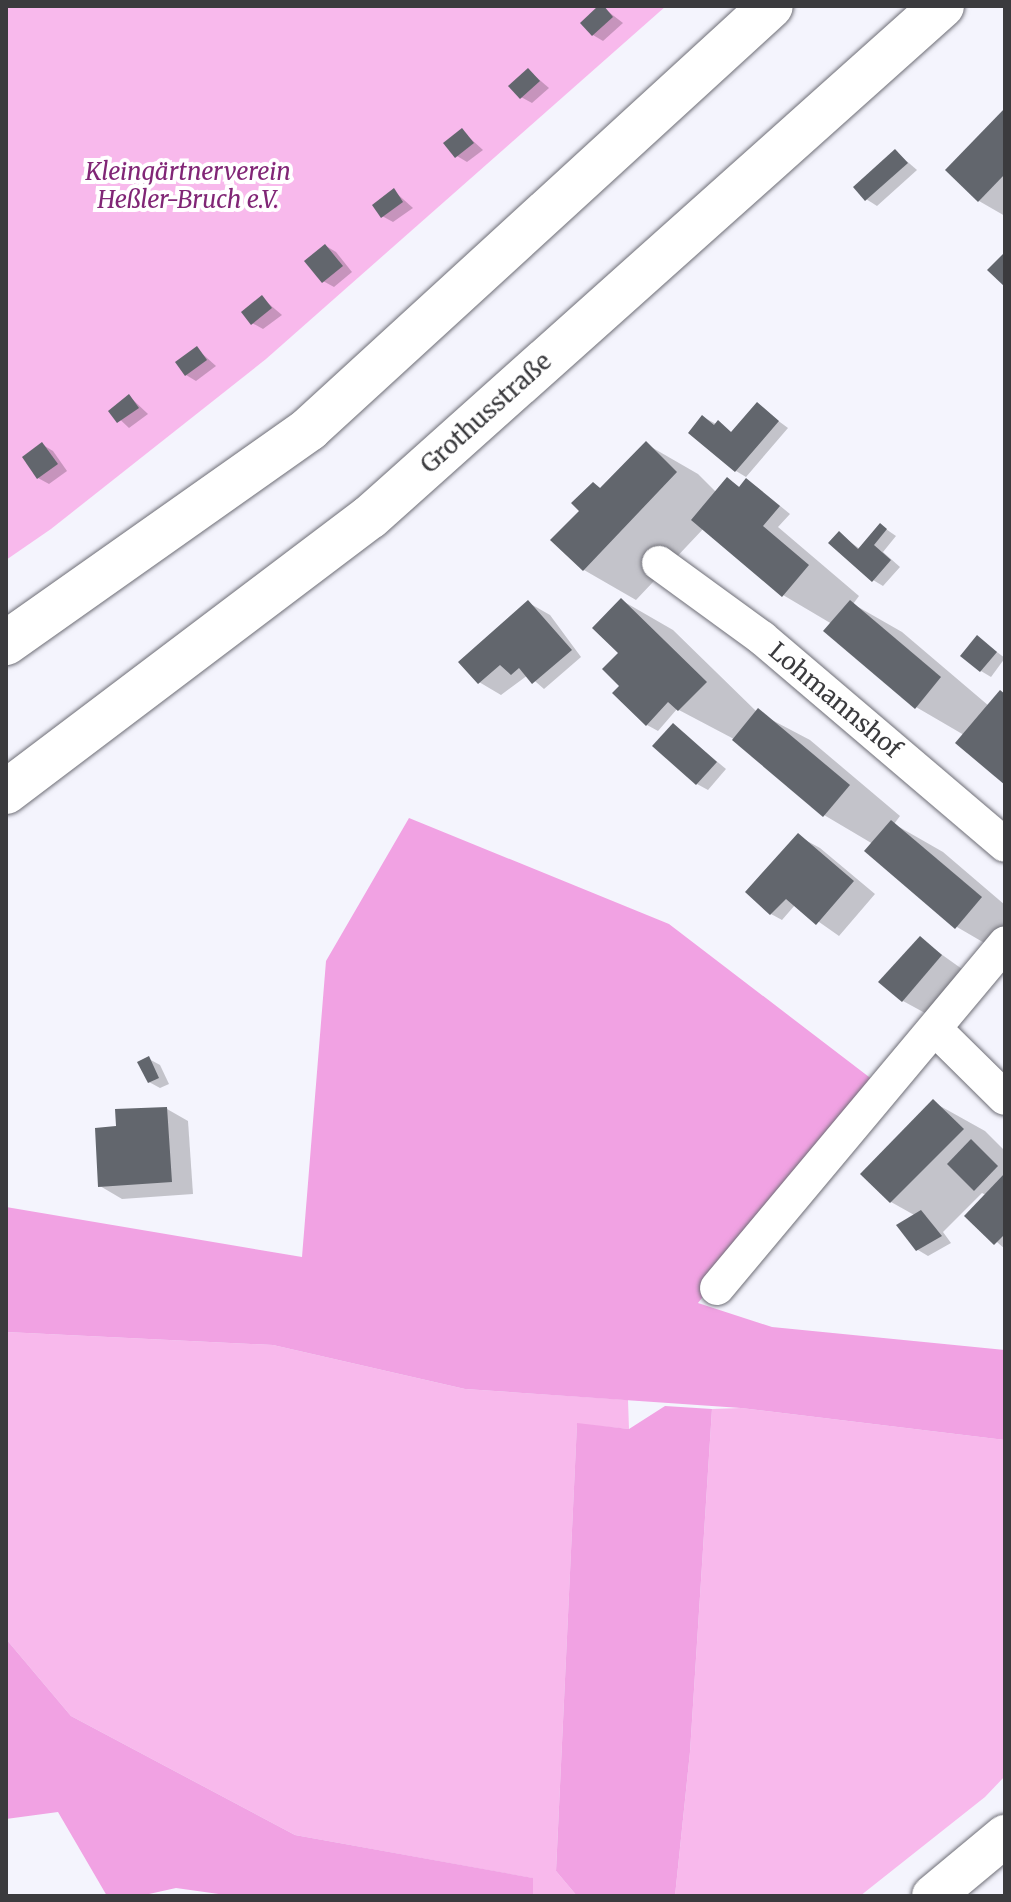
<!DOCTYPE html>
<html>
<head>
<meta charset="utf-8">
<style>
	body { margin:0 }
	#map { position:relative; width:1011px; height:1902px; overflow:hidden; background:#f4f4fd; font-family:Merriweather,serif }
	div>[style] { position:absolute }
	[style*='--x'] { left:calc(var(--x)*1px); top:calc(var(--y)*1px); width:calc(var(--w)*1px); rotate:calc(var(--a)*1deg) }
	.green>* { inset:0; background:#f8b9ec }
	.forest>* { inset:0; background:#f1a2e3 }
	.shadow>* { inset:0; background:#0003 }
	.building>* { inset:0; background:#62666d }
	.roads { filter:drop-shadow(0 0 2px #6e6e76) drop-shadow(0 0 2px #6e6e76) }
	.minor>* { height:34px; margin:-17px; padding:0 17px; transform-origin:17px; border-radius:17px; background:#fff }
	.tertiary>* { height:42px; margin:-21px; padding:0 21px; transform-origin:21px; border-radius:21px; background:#fff }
	.secondary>* { height:44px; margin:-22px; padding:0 22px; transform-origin:22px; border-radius:22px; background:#fff }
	span { translate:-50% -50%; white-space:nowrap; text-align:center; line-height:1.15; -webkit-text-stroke:8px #fff; paint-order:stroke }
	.park-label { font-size:24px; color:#812676; font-style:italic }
	.street-label { font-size:24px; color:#3b3b3e }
	.frame { position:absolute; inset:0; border:8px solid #3b3b3e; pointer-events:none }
</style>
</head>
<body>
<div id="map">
	<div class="green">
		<div style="clip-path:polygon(6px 6px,666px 6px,266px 359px,51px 529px,6px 560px)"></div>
		<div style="clip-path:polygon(6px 1332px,273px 1345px,465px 1389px,628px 1400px,629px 1429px,577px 1424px,556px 1871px,577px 1896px,533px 1896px,532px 1878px,295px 1835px,71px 1716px,6px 1639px)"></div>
		<div style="clip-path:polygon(741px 1408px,1005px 1440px,1005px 1776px,985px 1797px,860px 1896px,675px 1896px,690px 1752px,712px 1409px)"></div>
	</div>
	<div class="forest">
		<div style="clip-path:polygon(409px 818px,669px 924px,873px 1080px,698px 1303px,772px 1327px,1005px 1350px,1005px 1440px,741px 1408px,465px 1389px,273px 1345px,6px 1332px,6px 1207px,302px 1257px,326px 961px)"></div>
		<div style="clip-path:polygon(665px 1406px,712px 1409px,690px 1752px,675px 1896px,577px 1896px,556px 1871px,577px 1423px,629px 1429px)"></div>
		<div style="clip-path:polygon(6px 1639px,71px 1716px,295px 1835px,533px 1878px,533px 1896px,233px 1896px,176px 1888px,140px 1896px,107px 1896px,58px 1812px,6px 1819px)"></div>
	</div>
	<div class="shadow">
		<div style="clip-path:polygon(601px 6px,623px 23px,603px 41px,593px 35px)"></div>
		<div style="clip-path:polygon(528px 70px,549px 88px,532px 103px,521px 97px)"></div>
		<div style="clip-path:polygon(1005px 111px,1005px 216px,979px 201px)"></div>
		<div style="clip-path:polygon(462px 131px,483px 150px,467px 162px,457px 156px)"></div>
		<div style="clip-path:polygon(895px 151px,917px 170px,877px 206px,866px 199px)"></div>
		<div style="clip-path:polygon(394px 191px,413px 208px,393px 222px,382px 216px)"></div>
		<div style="clip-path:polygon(326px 246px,336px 252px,352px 272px,334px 287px,323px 281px)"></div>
		<div style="clip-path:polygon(262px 298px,282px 315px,263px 329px,252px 323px)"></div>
		<div style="clip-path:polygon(197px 349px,216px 366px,196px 381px,186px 375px)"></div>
		<div style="clip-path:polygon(130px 397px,148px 414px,129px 428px,111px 411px)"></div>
		<div style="clip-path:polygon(757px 405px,788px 428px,746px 477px,736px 471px,703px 417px,733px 433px)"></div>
		<div style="clip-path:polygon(646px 444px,698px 474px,716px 492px,727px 479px,741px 488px,747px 481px,757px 487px,790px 514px,778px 527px,859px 596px,853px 604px,902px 632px,989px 706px,1005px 695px,1005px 782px,964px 735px,916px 707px,832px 624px,783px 595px,704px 528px,636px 600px,584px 570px,581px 511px,593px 484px,602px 489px)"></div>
		<div style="clip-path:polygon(43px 445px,53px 451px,67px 471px,49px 484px,38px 478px)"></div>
		<div style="clip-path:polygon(880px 525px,896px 536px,883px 552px,900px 567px,883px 586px,873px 580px,839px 534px,860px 549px)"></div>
		<div style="clip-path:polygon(621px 600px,673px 630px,757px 712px,810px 740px,900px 816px,894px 824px,943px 852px,1005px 905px,1005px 955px,957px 927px,873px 844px,824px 815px,732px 738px,677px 709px,658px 731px,647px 725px,622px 686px,618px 656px)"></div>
		<div style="clip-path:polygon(529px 603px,550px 615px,581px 657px,544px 689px,528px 675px,501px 695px,479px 682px)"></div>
		<div style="clip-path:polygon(978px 638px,1005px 658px,991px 677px,981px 671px)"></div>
		<div style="clip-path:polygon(673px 725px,726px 769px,708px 790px,697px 784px)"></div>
		<div style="clip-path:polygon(798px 836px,820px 848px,875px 894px,839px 936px,795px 905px,782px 920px,771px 914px)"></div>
		<div style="clip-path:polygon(920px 939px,962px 969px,925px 1013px,903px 1001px)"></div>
		<div style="clip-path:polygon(149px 1059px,160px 1065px,169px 1084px,160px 1088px,149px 1082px)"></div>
		<div style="clip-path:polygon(933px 1102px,985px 1131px,1005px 1151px,1005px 1249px,967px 1216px,986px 1195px,982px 1193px,943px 1232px,951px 1243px,928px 1256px,918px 1250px,916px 1216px,891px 1202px,863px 1174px)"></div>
		<div style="clip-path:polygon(167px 1109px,188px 1121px,193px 1194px,122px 1199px,100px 1186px,118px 1128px)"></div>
	</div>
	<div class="building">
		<div style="clip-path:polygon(598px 6px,604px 6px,613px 17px,592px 36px,580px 23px)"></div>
		<div style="clip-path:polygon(528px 68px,540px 81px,520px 99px,508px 86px)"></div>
		<div style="clip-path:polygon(1005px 108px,1005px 174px,978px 202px,945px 170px)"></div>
		<div style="clip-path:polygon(462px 128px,474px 143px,455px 158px,443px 143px)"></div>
		<div style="clip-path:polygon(895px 149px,908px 163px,865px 201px,853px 187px)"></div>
		<div style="clip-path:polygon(394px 188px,403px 202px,381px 218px,372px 205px)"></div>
		<div style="clip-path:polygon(325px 244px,343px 266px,322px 283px,304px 261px)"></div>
		<div style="clip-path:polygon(1005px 252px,1005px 287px,987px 270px)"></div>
		<div style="clip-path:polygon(262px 295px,272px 308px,251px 325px,241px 312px)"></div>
		<div style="clip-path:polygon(197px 346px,207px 360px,185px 376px,175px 362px)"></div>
		<div style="clip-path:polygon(129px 394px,139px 408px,117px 423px,108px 411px)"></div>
		<div style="clip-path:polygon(757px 402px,779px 421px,735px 472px,688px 433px,702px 415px,714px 425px,718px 420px,731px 432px)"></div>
		<div style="clip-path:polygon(646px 441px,677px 472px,583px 571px,550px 540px,579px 511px,571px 503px,593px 482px,600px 488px)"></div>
		<div style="clip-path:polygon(42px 442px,58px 464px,37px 479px,22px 457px)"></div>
		<div style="clip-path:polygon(727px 477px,739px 487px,746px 478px,780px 506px,763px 526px,809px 565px,782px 597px,691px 520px)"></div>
		<div style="clip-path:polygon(880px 523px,887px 529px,874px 545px,891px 560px,872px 582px,828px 543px,839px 531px,858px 549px)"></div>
		<div style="clip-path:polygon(621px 598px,707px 682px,678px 711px,668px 702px,646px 726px,612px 693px,619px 686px,602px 669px,618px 653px,592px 628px)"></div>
		<div style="clip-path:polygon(528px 600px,572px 650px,532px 684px,519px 668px,511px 675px,500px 665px,478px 684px,458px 662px)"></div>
		<div style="clip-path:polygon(850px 600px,941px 677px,915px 709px,823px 631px)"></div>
		<div style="clip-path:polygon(977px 635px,997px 652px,980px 672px,960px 656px)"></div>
		<div style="clip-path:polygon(1000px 690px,1005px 694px,1005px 785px,955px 743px)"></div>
		<div style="clip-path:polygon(758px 708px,850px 785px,823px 817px,732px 740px)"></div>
		<div style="clip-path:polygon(673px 723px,717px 762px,696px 785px,652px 746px)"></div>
		<div style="clip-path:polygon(891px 820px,982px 897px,955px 929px,864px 851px)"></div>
		<div style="clip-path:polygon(798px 833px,854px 881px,816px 925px,786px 899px,770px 915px,745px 892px)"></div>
		<div style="clip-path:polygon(920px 936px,942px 955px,902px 1002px,878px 982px)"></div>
		<div style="clip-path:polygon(149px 1056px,159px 1078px,148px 1083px,137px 1062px)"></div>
		<div style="clip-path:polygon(933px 1099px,964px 1129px,890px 1203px,860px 1174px)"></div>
		<div style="clip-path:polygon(167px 1107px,172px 1182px,98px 1187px,95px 1128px,116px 1126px,115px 1109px)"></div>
		<div style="clip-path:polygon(971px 1139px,998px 1166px,974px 1191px,947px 1164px)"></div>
		<div style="clip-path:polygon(1005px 1173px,1005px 1234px,994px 1245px,964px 1216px)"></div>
		<div style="clip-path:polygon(921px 1210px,942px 1236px,916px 1251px,896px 1225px)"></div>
	</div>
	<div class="roads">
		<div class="minor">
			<div style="--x:659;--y:563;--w:127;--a:36.1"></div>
			<div style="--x:762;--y:638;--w:319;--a:40.4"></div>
			<div style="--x:935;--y:1029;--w:98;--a:44.6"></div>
			<div style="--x:717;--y:1288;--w:449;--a:-50.1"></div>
		</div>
		<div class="tertiary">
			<div style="--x:933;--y:1896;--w:94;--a:-39.8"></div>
		</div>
		<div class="secondary">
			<div style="--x:6;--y:643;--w:371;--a:-35.2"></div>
			<div style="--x:309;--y:429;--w:626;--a:-42.48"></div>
			<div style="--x:6;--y:792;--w:456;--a:-37.1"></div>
			<div style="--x:370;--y:517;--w:767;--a:-41.78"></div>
		</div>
	</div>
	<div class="park-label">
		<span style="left:188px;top:186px">Kleingärtnerverein<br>Heßler-Bruch e.V.</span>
	</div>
	<div class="street-label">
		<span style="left:486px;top:413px;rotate:-42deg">Grothusstraße</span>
		<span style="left:835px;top:700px;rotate:40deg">Lohmannshof</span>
	</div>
	<div class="frame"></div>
</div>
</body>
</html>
